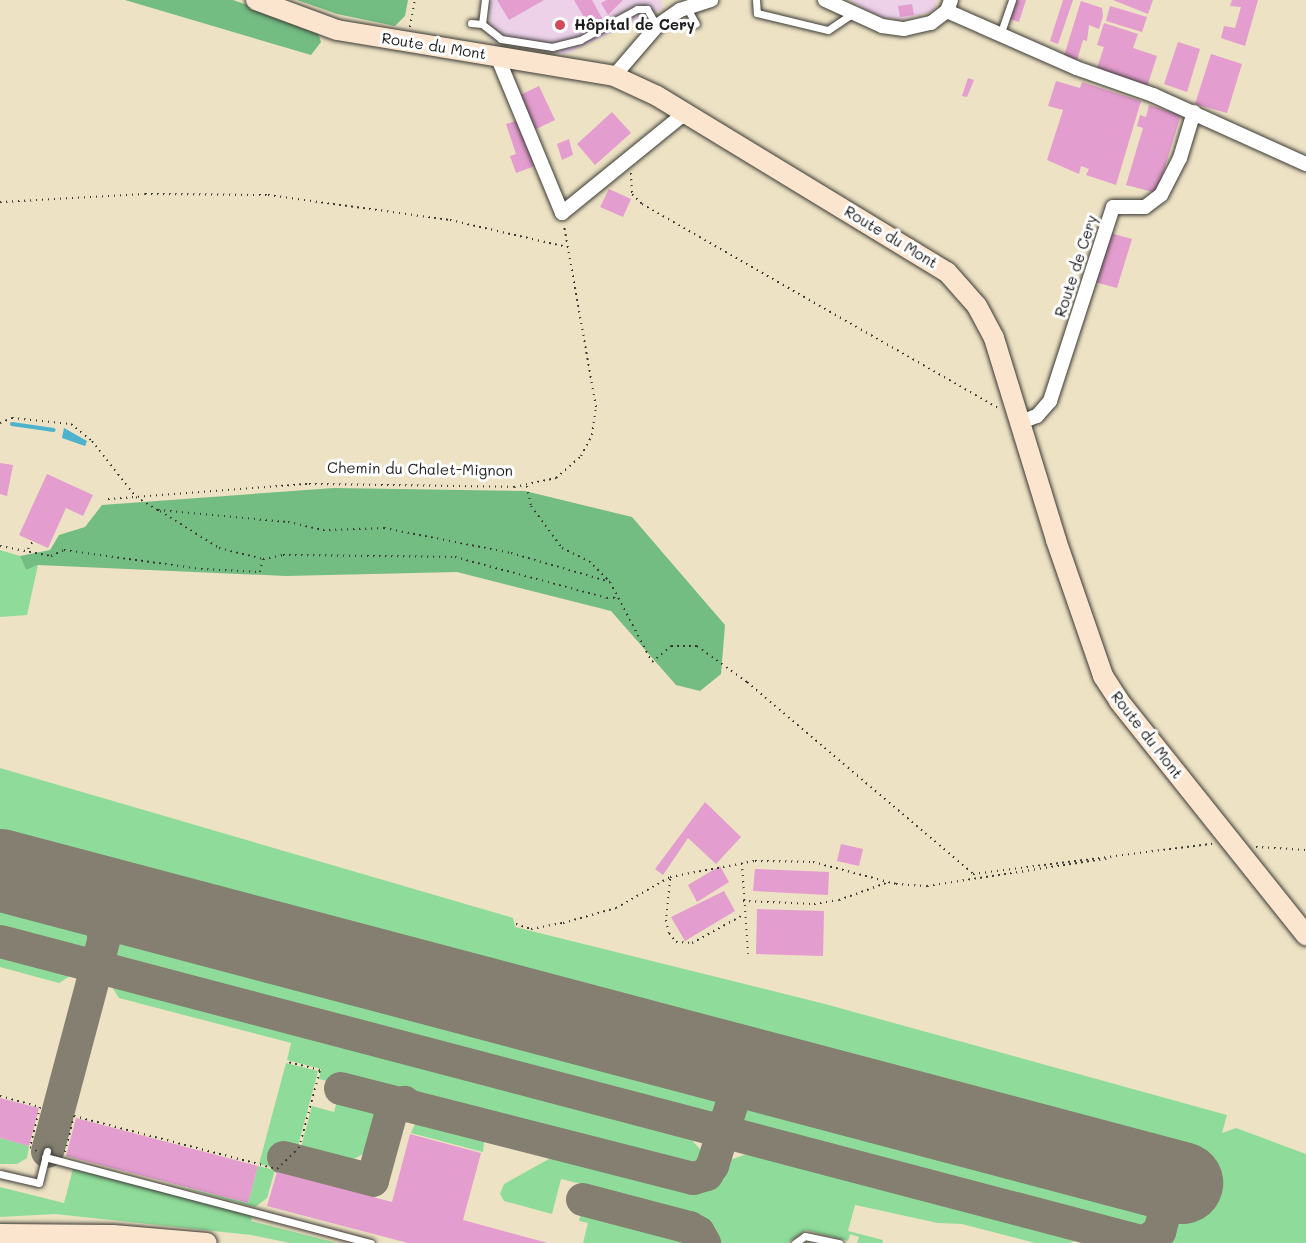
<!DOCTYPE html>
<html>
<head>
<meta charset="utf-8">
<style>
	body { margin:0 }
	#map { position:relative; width:1306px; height:1243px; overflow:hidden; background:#ede2c4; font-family:Mali,sans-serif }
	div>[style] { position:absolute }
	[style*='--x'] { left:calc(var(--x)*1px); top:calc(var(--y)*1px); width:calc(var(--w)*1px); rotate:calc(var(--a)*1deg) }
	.built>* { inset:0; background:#ecd1e9 }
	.green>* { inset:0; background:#8fdc9a }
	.forest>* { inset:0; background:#73bc82 }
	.water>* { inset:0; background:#4db2cc }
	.stream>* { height:4px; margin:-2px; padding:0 2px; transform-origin:2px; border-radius:2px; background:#4db2cc }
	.taxiway>* { height:33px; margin:-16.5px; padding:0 16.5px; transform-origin:16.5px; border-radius:16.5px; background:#847f70 }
	.runway>* { height:82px; margin:-41px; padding:0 41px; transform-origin:41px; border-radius:41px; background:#847f70 }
	.building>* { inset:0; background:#e39dce }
	.path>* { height:2px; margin-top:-1px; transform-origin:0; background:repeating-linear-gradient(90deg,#3b3a35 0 1.5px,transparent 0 6px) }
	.roads { filter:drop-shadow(0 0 2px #3b3a35) drop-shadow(0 0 2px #3b3a35) }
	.service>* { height:7px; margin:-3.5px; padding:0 3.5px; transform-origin:3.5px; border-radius:3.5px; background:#fff }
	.minor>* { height:14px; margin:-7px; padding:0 7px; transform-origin:7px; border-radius:7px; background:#fff }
	.secondary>* { height:20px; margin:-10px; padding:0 10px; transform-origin:10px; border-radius:10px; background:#fce5cf }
	.dots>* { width:16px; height:16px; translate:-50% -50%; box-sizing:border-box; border:3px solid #fff; border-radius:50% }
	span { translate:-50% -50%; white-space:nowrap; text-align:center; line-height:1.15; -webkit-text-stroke:6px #fff; paint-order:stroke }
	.poi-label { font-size:15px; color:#1c1c1c; font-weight:700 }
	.left { translate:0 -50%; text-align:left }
	.street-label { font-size:15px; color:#1c1c1c }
</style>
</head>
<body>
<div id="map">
	<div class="built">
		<div style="clip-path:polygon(489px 0,661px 0,663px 9px,564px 55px,491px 40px)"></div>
		<div style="clip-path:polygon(850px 0,937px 0,934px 11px,900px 20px,876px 16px)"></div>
	</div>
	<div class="green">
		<div style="clip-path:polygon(0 550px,20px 556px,26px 570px,38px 565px,27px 615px,0 617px)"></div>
		<div style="clip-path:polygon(0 768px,513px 918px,515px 927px,825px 1004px,1227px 1115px,1222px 1133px,1236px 1128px,1306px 1154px,1306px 1243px,1168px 1243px,1189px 1162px,0 847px)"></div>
		<div style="clip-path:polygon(0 891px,86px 915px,94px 924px,92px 943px,83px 951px,70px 951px,0 933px)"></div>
		<div style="clip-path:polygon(129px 927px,705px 1078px,719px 1090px,719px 1102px,713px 1113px,694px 1117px,125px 966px,115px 959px,111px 942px,117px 931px)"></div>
		<div style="clip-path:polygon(0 948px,64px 965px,70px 976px,59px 983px,0 967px)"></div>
		<div style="clip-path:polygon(123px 980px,679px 1127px,700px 1149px,703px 1158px,693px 1168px,386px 1087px,383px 1095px,319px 1079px,321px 1069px,287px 1060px,291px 1043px,119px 998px,112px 987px)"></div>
		<div style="clip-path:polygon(286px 1063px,318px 1071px,298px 1146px,285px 1143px,278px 1169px,259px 1164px)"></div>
		<div style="clip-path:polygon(757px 1092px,1141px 1193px,1154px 1205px,1155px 1217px,1148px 1228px,1130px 1232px,751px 1132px,741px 1125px,737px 1113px,740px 1101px)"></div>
		<div style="clip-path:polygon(339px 1093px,381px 1104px,369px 1151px,352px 1160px,301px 1147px,312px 1106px,334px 1112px)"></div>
		<div style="clip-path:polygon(418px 1116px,485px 1134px,483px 1152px,411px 1133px)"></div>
		<div style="clip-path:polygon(0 1138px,29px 1146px,27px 1158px,17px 1164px,0 1164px)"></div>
		<div style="clip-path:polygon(760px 1149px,1072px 1231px,1082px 1235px,1084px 1238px,1069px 1243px,1035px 1243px,962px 1224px,938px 1223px,855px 1205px,848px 1231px,883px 1240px,882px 1243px,857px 1243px,859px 1237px,850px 1234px,848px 1241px,806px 1230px,788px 1243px,708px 1243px,703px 1231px,691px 1224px,584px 1195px,586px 1185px,561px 1179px,552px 1214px,504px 1201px,500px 1194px,504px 1184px,556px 1155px,697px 1189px,715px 1182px,730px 1160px)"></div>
		<div style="clip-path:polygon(258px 1166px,275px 1170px,267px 1198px,255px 1207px,158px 1181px,248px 1203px)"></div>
		<div style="clip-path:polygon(73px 1169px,252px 1215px,251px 1221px,337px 1243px,290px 1243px,251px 1235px,55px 1214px,0 1217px,0 1187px,64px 1203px)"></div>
		<div style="clip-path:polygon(589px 1205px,687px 1231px,698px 1243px,583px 1243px,588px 1223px,579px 1221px,582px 1208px)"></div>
	</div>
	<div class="forest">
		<div style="clip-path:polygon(125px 0,233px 0,317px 30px,321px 42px,311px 55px)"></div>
		<div style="clip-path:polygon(297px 0,408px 0,405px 16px,395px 26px,337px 14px)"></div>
		<div style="clip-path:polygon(334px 488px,525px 491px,632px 517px,725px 625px,721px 674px,700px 691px,676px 685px,611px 611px,457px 572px,286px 576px,38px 565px,26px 570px,20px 556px,50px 550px,59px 535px,85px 527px,102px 505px)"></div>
	</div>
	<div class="water">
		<div style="clip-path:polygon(64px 428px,87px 441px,85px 446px,62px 438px)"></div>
	</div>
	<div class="stream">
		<div style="--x:12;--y:424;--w:42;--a:8.1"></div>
	</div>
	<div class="taxiway">
		<div style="--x:72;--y:889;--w:30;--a:34"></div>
		<div style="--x:97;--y:906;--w:18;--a:68"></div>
		<div style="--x:104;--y:923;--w:15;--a:94"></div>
		<div style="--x:0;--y:941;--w:1183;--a:14.74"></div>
		<div style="--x:1144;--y:1242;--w:19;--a:-36"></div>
		<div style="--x:1159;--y:1231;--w:22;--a:-74"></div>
		<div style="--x:1165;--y:1210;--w:27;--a:-107"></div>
		<div style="--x:1157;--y:1184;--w:22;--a:-144"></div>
		<div style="--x:703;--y:1056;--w:27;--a:33"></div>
		<div style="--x:726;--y:1071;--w:24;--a:75"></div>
		<div style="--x:340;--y:1088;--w:364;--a:14.3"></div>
		<div style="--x:693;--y:1178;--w:14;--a:-17"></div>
		<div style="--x:706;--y:1174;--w:11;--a:-56"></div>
		<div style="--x:712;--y:1165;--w:83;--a:-72.4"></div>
		<div style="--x:737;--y:1086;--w:17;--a:-36"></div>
		<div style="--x:751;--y:1076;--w:23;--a:-2"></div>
		<div style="--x:47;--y:1151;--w:229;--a:-75.1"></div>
		<div style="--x:106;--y:930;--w:28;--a:-45"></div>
		<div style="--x:126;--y:910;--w:24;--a:-2"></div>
		<div style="--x:283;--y:1157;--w:92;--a:14.5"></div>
		<div style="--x:372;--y:1180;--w:72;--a:-74.6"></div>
		<div style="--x:391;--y:1111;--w:16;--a:-35"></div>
		<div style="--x:582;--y:1199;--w:111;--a:14.7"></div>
		<div style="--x:689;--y:1227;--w:10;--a:29"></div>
		<div style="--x:698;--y:1232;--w:13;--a:61"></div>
	</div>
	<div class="runway">
		<div style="--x:0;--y:870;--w:1223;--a:14.83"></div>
	</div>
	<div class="building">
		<div style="clip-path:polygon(497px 0,544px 0,509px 20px)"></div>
		<div style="clip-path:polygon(574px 0,592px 0,603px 20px,590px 28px)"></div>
		<div style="clip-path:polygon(607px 0,623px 0,608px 15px,601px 3px)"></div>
		<div style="clip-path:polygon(1014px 0,1026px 0,1019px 22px,1008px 18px)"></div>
		<div style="clip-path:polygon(1063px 0,1073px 0,1058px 44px,1050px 41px)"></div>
		<div style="clip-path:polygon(1113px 0,1153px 0,1148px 14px)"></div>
		<div style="clip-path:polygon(1232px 0,1258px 0,1245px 46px,1221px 38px,1224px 26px,1235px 28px,1241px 7px,1230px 6px)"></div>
		<div style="clip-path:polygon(1081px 1px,1102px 8px,1103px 16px,1099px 29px,1089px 25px,1087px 41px,1083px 40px,1077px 60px,1064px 56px)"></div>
		<div style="clip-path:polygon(912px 4px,914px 15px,900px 17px,898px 6px)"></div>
		<div style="clip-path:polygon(1110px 6px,1147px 17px,1142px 32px,1106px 21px)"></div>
		<div style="clip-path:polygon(1104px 23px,1138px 34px,1133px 48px,1157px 56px,1147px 87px,1096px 71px,1104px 47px,1097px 45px)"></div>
		<div style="clip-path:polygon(1178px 42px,1200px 49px,1187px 92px,1164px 84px)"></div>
		<div style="clip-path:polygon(1211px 54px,1242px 64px,1227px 113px,1195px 104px)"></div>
		<div style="clip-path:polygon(968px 78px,974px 80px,967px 97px,962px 96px)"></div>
		<div style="clip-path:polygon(1056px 81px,1080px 88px,1082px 82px,1141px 101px,1116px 185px,1086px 175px,1089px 169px,1081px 166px,1079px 174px,1047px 160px,1063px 110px,1048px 106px)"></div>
		<div style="clip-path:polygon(539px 86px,555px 120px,532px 131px,516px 97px)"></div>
		<div style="clip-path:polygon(1149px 105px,1181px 115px,1157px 193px,1126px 185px,1143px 128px,1137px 126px,1140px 115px,1146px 117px)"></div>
		<div style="clip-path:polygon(612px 112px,631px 133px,595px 165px,577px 144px)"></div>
		<div style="clip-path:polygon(519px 120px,535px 166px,516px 173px,510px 156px,516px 154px,506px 124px)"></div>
		<div style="clip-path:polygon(569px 139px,573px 155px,562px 160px,557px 144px)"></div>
		<div style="clip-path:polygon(609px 189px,631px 199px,623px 217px,600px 207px)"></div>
		<div style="clip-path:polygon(1110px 233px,1132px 239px,1117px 288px,1095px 282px)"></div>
		<div style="clip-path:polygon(0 463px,13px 465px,7px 496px,0 494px)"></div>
		<div style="clip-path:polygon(47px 474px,93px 495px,83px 516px,66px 508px,48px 548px,19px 535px)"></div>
		<div style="clip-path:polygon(705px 802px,741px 837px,716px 864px,688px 838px,663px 875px,655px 869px)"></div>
		<div style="clip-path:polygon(841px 844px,863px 849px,859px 866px,837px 861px)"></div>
		<div style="clip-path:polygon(720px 866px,729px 882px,697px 902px,688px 885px)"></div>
		<div style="clip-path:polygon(755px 869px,829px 872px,828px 895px,753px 891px)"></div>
		<div style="clip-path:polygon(724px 891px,735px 911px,685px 941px,671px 917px)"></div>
		<div style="clip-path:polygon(757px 909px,824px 911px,823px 956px,756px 954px)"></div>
		<div style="clip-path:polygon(0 1098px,39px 1108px,29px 1146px,0 1138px)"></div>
		<div style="clip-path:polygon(76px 1118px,258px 1166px,248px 1203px,66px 1156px)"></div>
		<div style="clip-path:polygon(410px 1134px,481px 1153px,463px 1220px,548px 1243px,408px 1243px,267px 1206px,277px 1172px,392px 1202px)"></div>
	</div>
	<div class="path">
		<div style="--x:410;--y:27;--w:27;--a:-80"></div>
		<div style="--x:631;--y:173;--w:21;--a:87"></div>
		<div style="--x:632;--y:194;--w:14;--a:45"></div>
		<div style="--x:642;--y:204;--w:413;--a:29.8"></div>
		<div style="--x:0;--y:202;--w:145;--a:-3.2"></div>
		<div style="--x:145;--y:194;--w:123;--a:0.5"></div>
		<div style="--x:268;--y:195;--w:184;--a:7.8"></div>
		<div style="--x:450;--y:220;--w:120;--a:13"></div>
		<div style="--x:0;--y:423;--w:13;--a:-23"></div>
		<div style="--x:12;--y:418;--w:59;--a:5.8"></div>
		<div style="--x:71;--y:424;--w:27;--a:39"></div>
		<div style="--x:92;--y:441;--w:71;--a:51.8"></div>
		<div style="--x:136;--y:497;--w:26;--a:31"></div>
		<div style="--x:158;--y:510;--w:131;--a:5.3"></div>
		<div style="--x:288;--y:522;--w:36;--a:13"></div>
		<div style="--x:323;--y:530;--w:61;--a:-1.9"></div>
		<div style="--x:384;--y:528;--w:129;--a:11.1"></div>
		<div style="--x:511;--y:553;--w:103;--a:16.3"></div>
		<div style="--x:610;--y:582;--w:90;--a:62.3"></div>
		<div style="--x:652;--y:662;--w:25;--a:-40"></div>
		<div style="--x:671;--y:646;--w:26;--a:0"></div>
		<div style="--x:697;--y:646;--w:62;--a:35.8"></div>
		<div style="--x:747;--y:682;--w:297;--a:40.3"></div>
		<div style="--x:973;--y:874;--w:241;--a:-7.2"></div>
		<div style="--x:527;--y:486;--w:20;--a:79"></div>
		<div style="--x:531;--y:506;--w:52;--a:53.6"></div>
		<div style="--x:562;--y:548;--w:30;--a:26"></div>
		<div style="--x:589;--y:561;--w:28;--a:45"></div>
		<div style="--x:108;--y:499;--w:202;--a:-4.3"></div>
		<div style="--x:309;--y:484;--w:205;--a:0.8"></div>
		<div style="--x:514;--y:487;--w:43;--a:-12.1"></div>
		<div style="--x:556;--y:478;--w:33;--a:-41"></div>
		<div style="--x:581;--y:456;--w:24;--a:-62"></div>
		<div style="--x:592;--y:435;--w:28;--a:-82"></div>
		<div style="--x:596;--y:407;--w:185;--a:-100"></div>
		<div style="--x:160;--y:511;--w:70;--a:32.1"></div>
		<div style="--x:219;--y:548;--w:45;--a:14"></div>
		<div style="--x:263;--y:559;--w:20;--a:-11"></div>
		<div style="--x:283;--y:555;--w:172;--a:0.7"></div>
		<div style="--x:455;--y:557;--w:157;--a:15.1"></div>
		<div style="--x:607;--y:598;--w:7;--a:0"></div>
		<div style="--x:614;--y:598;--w:4;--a:-63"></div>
		<div style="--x:0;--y:546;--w:52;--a:11.1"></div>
		<div style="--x:51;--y:556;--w:14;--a:-25"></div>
		<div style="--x:64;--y:550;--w:138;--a:7.9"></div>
		<div style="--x:201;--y:569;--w:59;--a:2.9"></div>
		<div style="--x:260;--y:572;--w:13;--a:-77"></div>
		<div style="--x:28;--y:549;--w:9;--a:-58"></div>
		<div style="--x:1256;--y:847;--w:50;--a:3.4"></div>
		<div style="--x:742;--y:863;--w:91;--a:86.2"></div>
		<div style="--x:670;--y:879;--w:41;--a:95.6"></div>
		<div style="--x:666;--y:920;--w:13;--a:77"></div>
		<div style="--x:669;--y:933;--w:11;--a:52"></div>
		<div style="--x:676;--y:942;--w:16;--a:4"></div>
		<div style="--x:692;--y:943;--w:58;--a:-28.8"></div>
		<div style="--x:743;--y:901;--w:71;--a:2.4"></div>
		<div style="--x:814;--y:904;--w:25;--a:-9"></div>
		<div style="--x:839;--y:900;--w:50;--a:-19.9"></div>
		<div style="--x:516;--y:924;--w:16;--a:18"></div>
		<div style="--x:531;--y:929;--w:33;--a:-11"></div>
		<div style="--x:563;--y:923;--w:55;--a:-15.8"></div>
		<div style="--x:616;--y:908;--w:62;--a:-29.9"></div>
		<div style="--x:670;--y:877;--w:86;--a:-10.7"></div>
		<div style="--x:755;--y:861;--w:58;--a:1"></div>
		<div style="--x:813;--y:862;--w:86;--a:14.8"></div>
		<div style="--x:896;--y:884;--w:31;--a:4"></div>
		<div style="--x:927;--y:886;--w:185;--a:-8.7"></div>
		<div style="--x:0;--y:1096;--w:41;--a:15.4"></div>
		<div style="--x:40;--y:1107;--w:41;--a:104"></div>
		<div style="--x:30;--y:1147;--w:9;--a:32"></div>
		<div style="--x:65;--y:1152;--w:37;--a:-76"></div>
		<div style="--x:74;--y:1116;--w:210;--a:14.6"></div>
		<div style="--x:277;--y:1169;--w:30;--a:-44"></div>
		<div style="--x:299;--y:1148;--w:81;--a:-74.9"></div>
		<div style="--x:320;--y:1070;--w:34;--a:-166"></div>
	</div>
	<div class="roads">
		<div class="service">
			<div style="--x:756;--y:0;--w:13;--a:86"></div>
			<div style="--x:757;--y:13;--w:73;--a:13.5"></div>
			<div style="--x:828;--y:30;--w:30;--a:-34"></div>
			<div style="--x:687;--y:8;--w:18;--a:61"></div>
			<div style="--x:471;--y:23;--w:11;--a:5"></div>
			<div style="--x:482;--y:24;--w:24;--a:38"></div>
			<div style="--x:501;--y:39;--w:52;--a:8.9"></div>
			<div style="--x:552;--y:47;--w:29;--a:-14"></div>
			<div style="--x:580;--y:40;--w:65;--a:-28.5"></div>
			<div style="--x:637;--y:9;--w:10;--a:0"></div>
			<div style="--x:647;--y:9;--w:20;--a:60"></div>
			<div style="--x:482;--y:24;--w:24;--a:-83"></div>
			<div style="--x:1000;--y:35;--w:37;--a:-71"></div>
			<div style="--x:45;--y:1157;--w:337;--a:14.8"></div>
			<div style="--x:0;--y:1174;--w:40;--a:13"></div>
			<div style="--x:39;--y:1183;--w:33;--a:-76"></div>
			<div style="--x:795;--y:1243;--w:12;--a:-35"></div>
			<div style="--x:805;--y:1236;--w:35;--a:12"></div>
		</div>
		<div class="minor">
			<div style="--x:825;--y:0;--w:63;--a:24.5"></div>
			<div style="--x:882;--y:26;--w:22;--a:8"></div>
			<div style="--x:904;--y:29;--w:28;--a:-13"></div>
			<div style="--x:931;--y:23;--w:20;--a:-37"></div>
			<div style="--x:947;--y:11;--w:12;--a:-70"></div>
			<div style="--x:947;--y:11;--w:141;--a:23.8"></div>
			<div style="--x:1076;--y:68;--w:82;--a:19.3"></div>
			<div style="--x:1153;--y:95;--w:168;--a:24.3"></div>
			<div style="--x:497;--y:56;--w:170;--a:67.5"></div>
			<div style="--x:562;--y:213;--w:157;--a:-39.1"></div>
			<div style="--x:614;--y:76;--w:66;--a:-49.3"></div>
			<div style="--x:657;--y:26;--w:28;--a:-35"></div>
			<div style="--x:680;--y:10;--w:33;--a:-18"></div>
			<div style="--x:1021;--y:422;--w:17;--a:-21"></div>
			<div style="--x:1037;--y:416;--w:20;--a:-49"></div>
			<div style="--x:1050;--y:401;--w:204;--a:-72"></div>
			<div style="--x:1113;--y:207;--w:32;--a:0"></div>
			<div style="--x:1145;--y:207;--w:20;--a:-37"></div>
			<div style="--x:1161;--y:195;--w:42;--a:-62.8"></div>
			<div style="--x:1180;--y:158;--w:48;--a:-73.1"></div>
		</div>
		<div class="secondary">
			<div style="--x:256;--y:0;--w:86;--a:20.3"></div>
			<div style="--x:337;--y:30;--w:281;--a:9.4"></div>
			<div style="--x:614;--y:76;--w:47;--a:24.9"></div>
			<div style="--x:657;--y:96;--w:339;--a:31.3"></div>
			<div style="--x:947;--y:272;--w:45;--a:48.6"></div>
			<div style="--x:977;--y:306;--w:36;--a:62"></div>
			<div style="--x:994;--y:338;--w:211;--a:72.9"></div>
			<div style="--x:1056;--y:540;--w:144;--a:70.9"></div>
			<div style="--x:1103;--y:676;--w:30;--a:57"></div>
			<div style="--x:1119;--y:701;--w:300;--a:51.4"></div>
			<div style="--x:0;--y:1234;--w:113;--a:0.5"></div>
			<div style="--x:113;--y:1235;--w:94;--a:4.9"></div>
		</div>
	</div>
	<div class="dots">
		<div style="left:560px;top:25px;background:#d1495b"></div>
	</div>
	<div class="poi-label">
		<span class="left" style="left:574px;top:25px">Hôpital de Cery</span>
	</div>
	<div class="street-label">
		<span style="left:434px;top:46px;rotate:9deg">Route du Mont</span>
		<span style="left:891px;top:237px;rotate:31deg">Route du Mont</span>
		<span style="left:1076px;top:266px;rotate:-72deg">Route de Cery</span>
		<span style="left:420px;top:469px;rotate:1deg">Chemin du Chalet-Mignon</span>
		<span style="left:1147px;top:735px;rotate:52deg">Route du Mont</span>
	</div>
</div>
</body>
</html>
